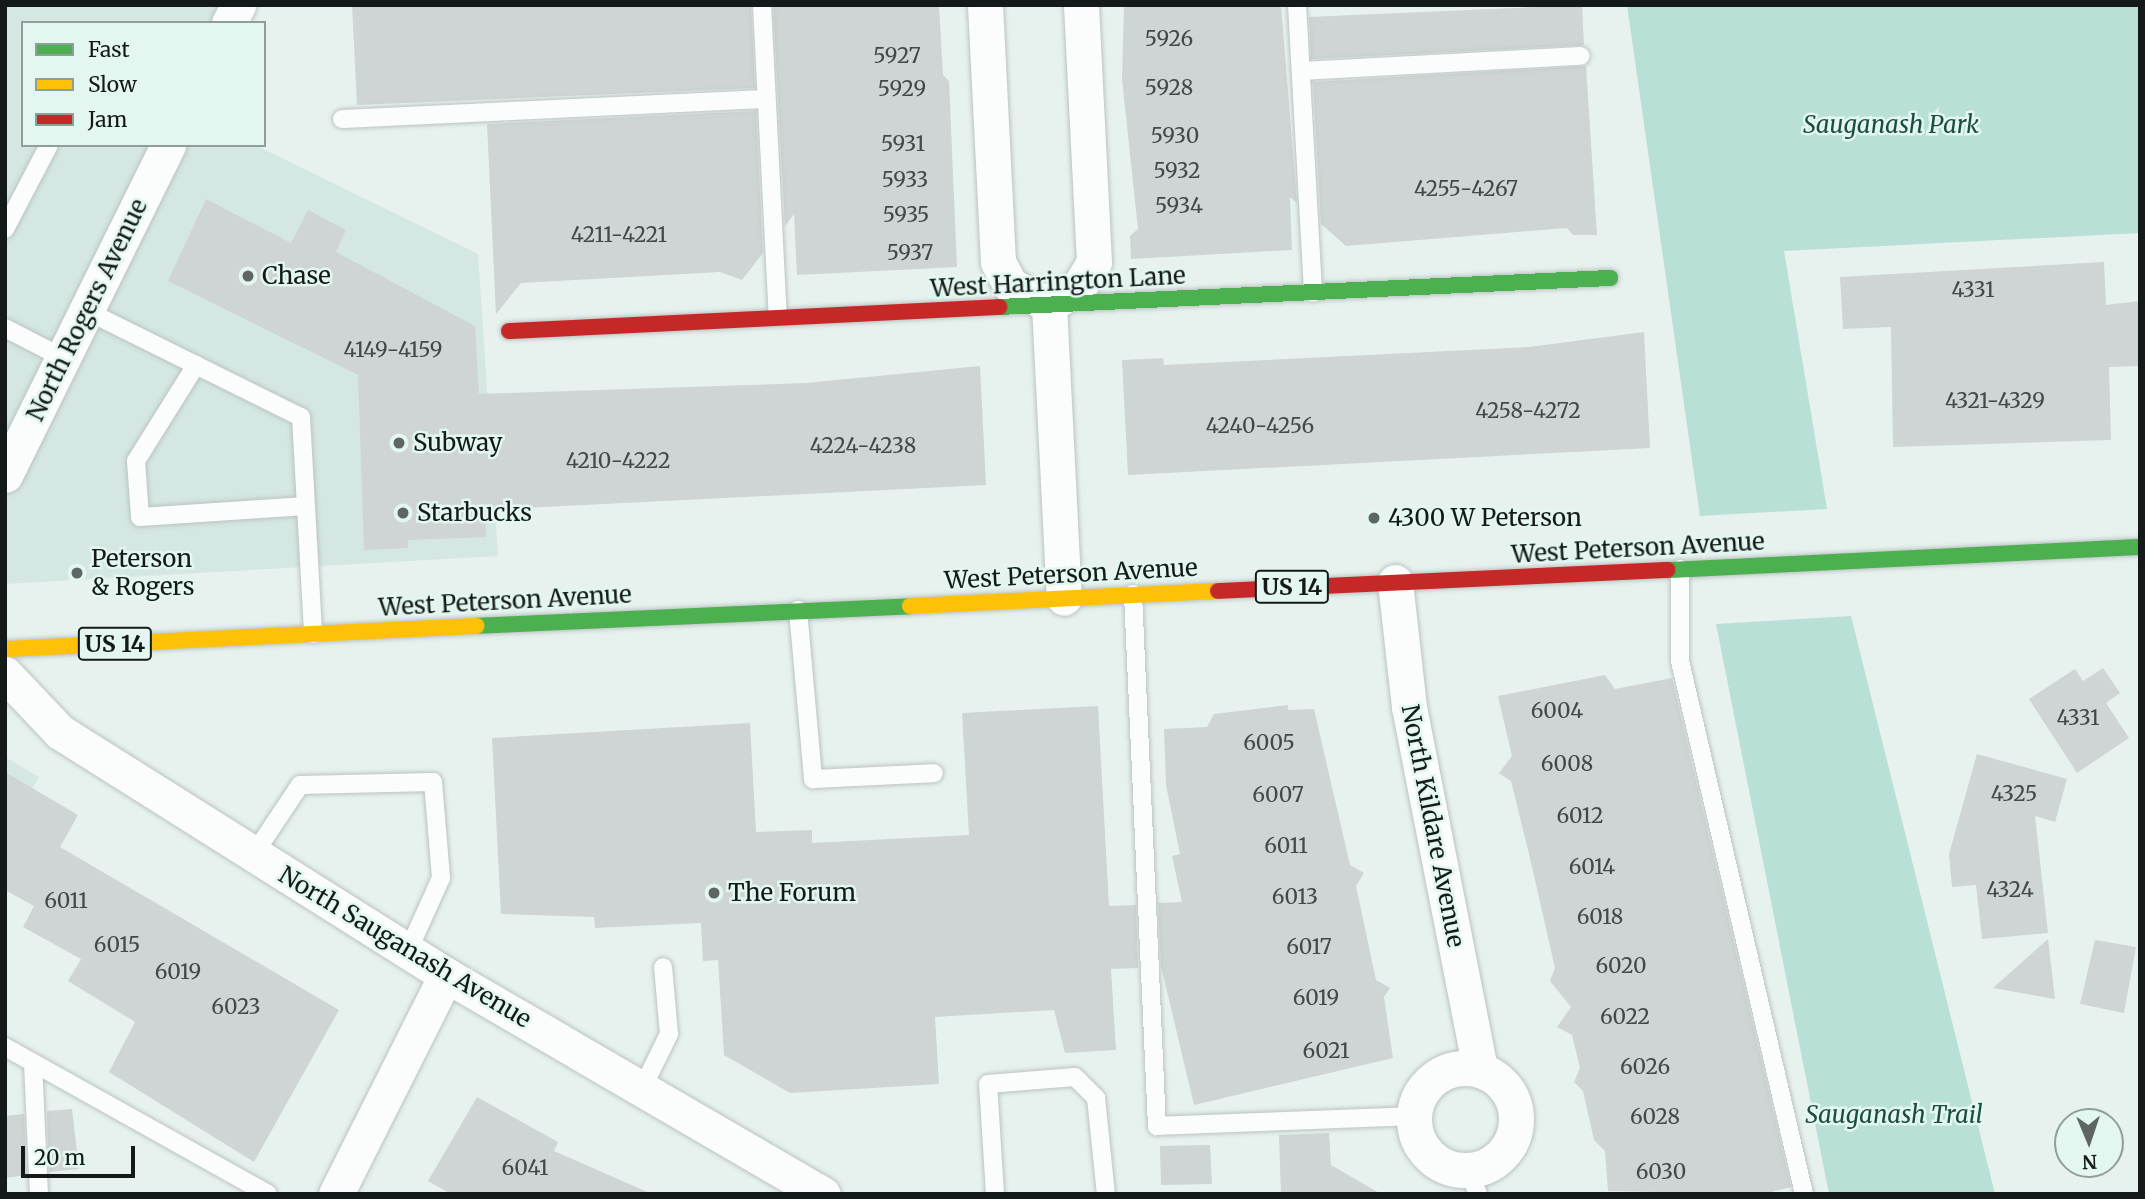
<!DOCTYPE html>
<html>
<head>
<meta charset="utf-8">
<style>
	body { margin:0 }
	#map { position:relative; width:2145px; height:1199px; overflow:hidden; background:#e7f2ef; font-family:Merriweather,serif }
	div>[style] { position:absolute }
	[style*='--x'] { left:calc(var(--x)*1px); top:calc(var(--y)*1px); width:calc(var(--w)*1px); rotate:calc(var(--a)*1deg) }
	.built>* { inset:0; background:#d4e7e2 }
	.green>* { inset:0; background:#b9e0d6 }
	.building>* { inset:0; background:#ced5d4 }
	.roads { filter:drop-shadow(0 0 2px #bbc3c1) drop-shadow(0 0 2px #bbc3c1) }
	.lane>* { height:18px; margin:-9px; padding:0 9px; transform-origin:9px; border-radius:9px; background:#fbfdfd }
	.street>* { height:35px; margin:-17.5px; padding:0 17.5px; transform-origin:17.5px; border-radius:17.5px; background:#fbfdfd }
	.street>.ring { margin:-17.5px; padding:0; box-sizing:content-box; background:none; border:35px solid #fbfdfd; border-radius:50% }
	.fast>* { height:16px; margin:-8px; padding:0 8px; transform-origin:8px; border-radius:8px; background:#4caf50 }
	.slow>* { height:16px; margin:-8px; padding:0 8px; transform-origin:8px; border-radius:8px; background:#ffc107 }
	.jam>* { height:16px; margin:-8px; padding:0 8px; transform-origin:8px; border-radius:8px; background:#c62828 }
	.dots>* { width:19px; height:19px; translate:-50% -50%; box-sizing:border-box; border:4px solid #e3f6f0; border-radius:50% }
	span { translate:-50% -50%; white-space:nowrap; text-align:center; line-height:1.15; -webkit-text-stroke:5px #e3f6f0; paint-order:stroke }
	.number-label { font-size:21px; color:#424948 }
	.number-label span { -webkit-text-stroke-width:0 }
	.shield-label span { padding:2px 5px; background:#e3f6f0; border:2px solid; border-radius:5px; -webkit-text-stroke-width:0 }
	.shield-label { font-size:23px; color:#141a19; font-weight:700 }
	.park-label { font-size:24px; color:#1b4d42; font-style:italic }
	.poi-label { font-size:24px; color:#141a19 }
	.left { translate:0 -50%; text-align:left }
	.street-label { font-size:24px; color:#141a19 }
	.frame { position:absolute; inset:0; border:7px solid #141a19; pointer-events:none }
	.legend { position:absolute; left:21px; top:21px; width:245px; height:126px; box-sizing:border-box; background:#e3f6f0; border:2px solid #909e9a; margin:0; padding:9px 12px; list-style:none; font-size:21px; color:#141a19 }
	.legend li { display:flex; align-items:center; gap:14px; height:35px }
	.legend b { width:35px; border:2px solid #909e9a }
	.north { position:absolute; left:2054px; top:1108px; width:70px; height:70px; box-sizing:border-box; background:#e3f6f0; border:2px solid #909e9a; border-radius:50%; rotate:178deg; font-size:19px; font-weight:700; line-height:28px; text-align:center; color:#141a19 }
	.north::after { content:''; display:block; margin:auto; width:24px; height:32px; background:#5e6664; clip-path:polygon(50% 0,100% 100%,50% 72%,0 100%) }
	.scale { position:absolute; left:21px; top:1146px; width:114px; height:32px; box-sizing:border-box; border:4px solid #141a19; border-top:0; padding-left:9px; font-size:21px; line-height:24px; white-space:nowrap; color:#141a19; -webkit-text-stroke:5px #e3f6f0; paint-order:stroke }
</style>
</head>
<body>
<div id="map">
	<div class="built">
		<div style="clip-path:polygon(5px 5px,224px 5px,215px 23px,23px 23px,23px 145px,255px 145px,478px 254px,498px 556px,5px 584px)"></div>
		<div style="clip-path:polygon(5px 757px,39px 777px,5px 833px)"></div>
	</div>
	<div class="green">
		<div style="clip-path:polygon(1627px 5px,2140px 5px,2140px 233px,1784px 251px,1827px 509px,1700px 516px)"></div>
		<div style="clip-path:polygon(1851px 616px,1995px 1194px,1829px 1194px,1716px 624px)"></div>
	</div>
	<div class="building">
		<div style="clip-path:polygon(352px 5px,751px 5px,755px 88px,357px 105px)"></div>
		<div style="clip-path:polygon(773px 5px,939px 5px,943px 75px,949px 81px,957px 267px,797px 275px,794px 214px,785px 226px)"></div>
		<div style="clip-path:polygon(1124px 5px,1281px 5px,1297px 203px,1290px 197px,1292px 250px,1131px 259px,1130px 236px,1138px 229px,1122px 79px)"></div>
		<div style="clip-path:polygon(1582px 5px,1584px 45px,1311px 59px,1309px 17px)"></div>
		<div style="clip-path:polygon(1586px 66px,1597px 235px,1573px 235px,1567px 228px,1346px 246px,1321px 224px,1313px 82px)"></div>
		<div style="clip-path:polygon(756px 111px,763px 253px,742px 280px,720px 272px,521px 283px,496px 314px,487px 124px)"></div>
		<div style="clip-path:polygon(206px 199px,291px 243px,308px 210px,346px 230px,336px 252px,475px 326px,479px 394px,806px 383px,980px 366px,986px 485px,485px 510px,486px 537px,408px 540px,408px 548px,364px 550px,358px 375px,168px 281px)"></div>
		<div style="clip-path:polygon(2104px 262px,2106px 305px,2140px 301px,2140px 366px,2109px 367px,2111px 440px,1893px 447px,1891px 327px,1843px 329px,1840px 277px)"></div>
		<div style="clip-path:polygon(1644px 332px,1650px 448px,1128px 475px,1122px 360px,1163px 358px,1164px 365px,1529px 347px)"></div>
		<div style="clip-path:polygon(2103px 668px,2120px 693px,2106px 703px,2129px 738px,2077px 773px,2029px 699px,2075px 669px,2083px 681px)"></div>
		<div style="clip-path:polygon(1605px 675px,1615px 689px,1672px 678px,1791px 1187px,1763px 1194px,1608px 1191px,1605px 1151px,1594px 1140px,1583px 1091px,1574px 1082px,1580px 1068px,1572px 1035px,1557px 1027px,1571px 1007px,1550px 981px,1555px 968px,1530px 858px,1511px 781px,1499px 773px,1512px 756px,1498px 696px)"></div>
		<div style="clip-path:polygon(1288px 705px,1288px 710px,1314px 709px,1350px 865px,1364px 873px,1356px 886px,1376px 980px,1390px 988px,1384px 997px,1393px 1058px,1194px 1105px,1161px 966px,1158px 903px,1182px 902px,1172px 856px,1180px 854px,1166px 785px,1164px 729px,1207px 727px,1214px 714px)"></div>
		<div style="clip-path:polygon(1098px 706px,1109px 906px,1136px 905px,1138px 968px,1111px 969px,1116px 1050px,1065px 1053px,1054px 1010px,935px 1017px,939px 1084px,790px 1093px,724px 1055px,718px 960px,703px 961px,701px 923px,595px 928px,594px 917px,501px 914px,492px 738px,750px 723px,756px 832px,812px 830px,812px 843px,969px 835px,962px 713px)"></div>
		<div style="clip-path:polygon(1977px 754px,2067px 779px,2055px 822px,2035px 816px,2048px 933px,1982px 939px,1976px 885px,1952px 887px,1949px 854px)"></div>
		<div style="clip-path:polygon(5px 772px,78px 815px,60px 847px,339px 1010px,254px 1162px,109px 1072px,135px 1022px,68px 981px,81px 959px,23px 927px,34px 906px,5px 890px)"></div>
		<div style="clip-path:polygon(2048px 939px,2055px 999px,1993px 988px)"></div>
		<div style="clip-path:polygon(2095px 940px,2136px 947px,2124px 1013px,2080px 1004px)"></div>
		<div style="clip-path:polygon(477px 1097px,558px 1142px,554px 1151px,652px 1194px,451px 1194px,428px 1181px)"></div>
		<div style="clip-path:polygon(72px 1109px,79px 1169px,49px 1172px,47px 1111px)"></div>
		<div style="clip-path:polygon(24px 1114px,27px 1175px,5px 1178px,5px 1116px)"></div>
		<div style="clip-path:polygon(1329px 1133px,1331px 1165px,1381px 1194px,1281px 1194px,1279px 1135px)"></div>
		<div style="clip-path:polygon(1210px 1145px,1212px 1184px,1161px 1185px,1160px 1146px)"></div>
	</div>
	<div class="roads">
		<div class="lane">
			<div style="--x:762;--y:5;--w:312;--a:87.1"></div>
			<div style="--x:1297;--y:5;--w:288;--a:86.8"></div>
			<div style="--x:1301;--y:71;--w:280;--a:-3.1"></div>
			<div style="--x:342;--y:119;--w:424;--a:-2.7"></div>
			<div style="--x:5;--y:229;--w:95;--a:-62.4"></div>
			<div style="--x:87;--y:311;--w:239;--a:26.4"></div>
			<div style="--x:301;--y:417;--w:217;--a:86.8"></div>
			<div style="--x:5;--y:328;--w:65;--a:27.3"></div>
			<div style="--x:196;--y:365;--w:113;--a:122"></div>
			<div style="--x:136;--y:461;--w:56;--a:85.9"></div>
			<div style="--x:140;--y:517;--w:166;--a:-3.8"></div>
			<div style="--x:1680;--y:569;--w:92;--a:90"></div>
			<div style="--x:1680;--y:661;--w:547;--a:76.9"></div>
			<div style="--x:1133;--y:594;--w:533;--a:87.42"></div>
			<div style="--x:1157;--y:1126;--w:257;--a:-2.2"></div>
			<div style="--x:798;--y:610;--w:170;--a:84.9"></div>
			<div style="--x:813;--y:779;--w:121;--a:-2.8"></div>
			<div style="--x:254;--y:854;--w:83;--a:-56.3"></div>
			<div style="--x:300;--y:785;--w:133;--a:-1.3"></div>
			<div style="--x:433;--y:782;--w:96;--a:85.2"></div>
			<div style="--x:441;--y:878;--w:80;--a:114.3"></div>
			<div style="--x:5;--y:1047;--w:301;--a:29.2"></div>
			<div style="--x:33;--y:1063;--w:131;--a:87.4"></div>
			<div style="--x:642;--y:1089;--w:61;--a:-63.9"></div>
			<div style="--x:669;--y:1034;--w:67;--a:-95.1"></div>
			<div style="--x:1469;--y:1171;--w:25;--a:69"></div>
			<div style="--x:995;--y:1194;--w:110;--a:-93.6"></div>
			<div style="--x:988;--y:1084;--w:87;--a:-4.6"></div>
			<div style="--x:1075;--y:1077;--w:30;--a:45"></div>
			<div style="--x:1096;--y:1098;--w:97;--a:84.1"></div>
		</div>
		<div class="street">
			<div style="--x:985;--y:5;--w:257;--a:87.1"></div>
			<div style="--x:998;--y:262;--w:26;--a:62"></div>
			<div style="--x:1010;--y:285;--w:44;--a:27.1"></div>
			<div style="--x:229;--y:23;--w:20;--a:-63"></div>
			<div style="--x:1049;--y:305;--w:35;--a:-31"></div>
			<div style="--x:1079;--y:287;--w:29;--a:-59"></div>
			<div style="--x:1094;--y:262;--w:257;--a:-92.9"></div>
			<div style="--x:1049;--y:305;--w:293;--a:87.1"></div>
			<div style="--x:5;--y:475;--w:368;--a:-63.7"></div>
			<div style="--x:1395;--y:582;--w:126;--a:83.6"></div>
			<div style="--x:1409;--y:707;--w:370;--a:78.9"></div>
			<div style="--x:5;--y:674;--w:80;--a:46.5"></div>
			<div style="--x:60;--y:732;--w:456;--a:32.2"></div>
			<div style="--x:446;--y:975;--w:436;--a:30.2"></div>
			<div class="ring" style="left:1414px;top:1068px;width:67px;height:67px"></div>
			<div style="--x:336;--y:1194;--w:245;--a:-63.3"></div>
		</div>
		<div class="fast">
			<div style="--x:999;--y:307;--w:612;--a:-2.72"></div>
			<div style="--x:1668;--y:570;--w:473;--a:-2.8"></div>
			<div style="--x:476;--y:626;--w:434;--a:-2.6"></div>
		</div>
		<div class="slow">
			<div style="--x:910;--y:606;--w:308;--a:-2.8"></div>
			<div style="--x:5;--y:649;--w:472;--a:-2.8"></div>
		</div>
		<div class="jam">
			<div style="--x:509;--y:331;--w:491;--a:-2.8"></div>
			<div style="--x:1218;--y:591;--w:450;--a:-2.7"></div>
		</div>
	</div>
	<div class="dots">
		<div style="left:248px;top:276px;background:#5e6664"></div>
		<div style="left:399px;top:443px;background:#5e6664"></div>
		<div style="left:403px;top:513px;background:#5e6664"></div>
		<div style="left:1374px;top:518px;background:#5e6664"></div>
		<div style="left:77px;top:573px;background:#5e6664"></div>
		<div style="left:714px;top:893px;background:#5e6664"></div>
	</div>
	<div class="number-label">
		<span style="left:1169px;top:39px">5926</span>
		<span style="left:897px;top:56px">5927</span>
		<span style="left:1169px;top:88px">5928</span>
		<span style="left:902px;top:89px">5929</span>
		<span style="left:1175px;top:136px">5930</span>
		<span style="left:903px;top:144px">5931</span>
		<span style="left:1177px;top:171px">5932</span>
		<span style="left:905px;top:180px">5933</span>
		<span style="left:1466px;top:189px">4255-4267</span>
		<span style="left:1179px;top:206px">5934</span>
		<span style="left:906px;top:215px">5935</span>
		<span style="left:619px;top:235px">4211-4221</span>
		<span style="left:910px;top:253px">5937</span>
		<span style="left:1973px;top:290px">4331</span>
		<span style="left:393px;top:350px">4149-4159</span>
		<span style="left:1995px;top:401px">4321-4329</span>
		<span style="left:1528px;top:411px">4258-4272</span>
		<span style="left:1260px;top:426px">4240-4256</span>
		<span style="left:863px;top:446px">4224-4238</span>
		<span style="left:618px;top:461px">4210-4222</span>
		<span style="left:1557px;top:711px">6004</span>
		<span style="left:2078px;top:718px">4331</span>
		<span style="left:1269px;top:743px">6005</span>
		<span style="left:1567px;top:764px">6008</span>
		<span style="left:2014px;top:794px">4325</span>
		<span style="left:1278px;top:795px">6007</span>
		<span style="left:1580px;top:816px">6012</span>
		<span style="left:1286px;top:846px">6011</span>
		<span style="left:1592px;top:867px">6014</span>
		<span style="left:2010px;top:890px">4324</span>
		<span style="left:1295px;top:897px">6013</span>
		<span style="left:66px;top:901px">6011</span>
		<span style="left:1600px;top:917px">6018</span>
		<span style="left:117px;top:945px">6015</span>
		<span style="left:1309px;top:947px">6017</span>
		<span style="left:1621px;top:966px">6020</span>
		<span style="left:178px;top:972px">6019</span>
		<span style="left:1316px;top:998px">6019</span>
		<span style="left:236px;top:1007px">6023</span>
		<span style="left:1625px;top:1017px">6022</span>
		<span style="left:1326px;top:1051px">6021</span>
		<span style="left:1645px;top:1067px">6026</span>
		<span style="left:1655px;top:1117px">6028</span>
		<span style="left:525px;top:1168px">6041</span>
		<span style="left:1661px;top:1172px">6030</span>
	</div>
	<div class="shield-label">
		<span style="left:1292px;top:587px">US 14</span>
		<span style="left:115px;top:644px">US 14</span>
	</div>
	<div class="park-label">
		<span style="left:1891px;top:125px">Sauganash Park</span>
		<span style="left:1894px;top:1115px">Sauganash Trail</span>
	</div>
	<div class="poi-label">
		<span class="left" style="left:262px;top:276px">Chase</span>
		<span class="left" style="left:413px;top:443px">Subway</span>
		<span class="left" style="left:417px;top:513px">Starbucks</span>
		<span class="left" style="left:1388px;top:518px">4300 W Peterson</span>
		<span class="left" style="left:91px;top:573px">Peterson<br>&amp; Rogers</span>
		<span class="left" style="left:728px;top:893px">The Forum</span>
	</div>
	<div class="street-label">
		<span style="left:1058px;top:282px;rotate:-3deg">West Harrington Lane</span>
		<span style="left:87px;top:310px;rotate:-64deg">North Rogers Avenue</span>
		<span style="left:1638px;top:548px;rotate:-3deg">West Peterson Avenue</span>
		<span style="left:1071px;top:574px;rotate:-3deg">West Peterson Avenue</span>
		<span style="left:505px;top:601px;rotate:-3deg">West Peterson Avenue</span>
		<span style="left:1433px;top:826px;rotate:79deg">North Kildare Avenue</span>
		<span style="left:405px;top:947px;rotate:31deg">North Sauganash Avenue</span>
	</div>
	<div class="frame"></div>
	<ul class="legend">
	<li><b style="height:9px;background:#4caf50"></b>Fast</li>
	<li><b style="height:9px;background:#ffc107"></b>Slow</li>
	<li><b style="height:9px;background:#c62828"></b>Jam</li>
	</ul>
	<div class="north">N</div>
	<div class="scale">20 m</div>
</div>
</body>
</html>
